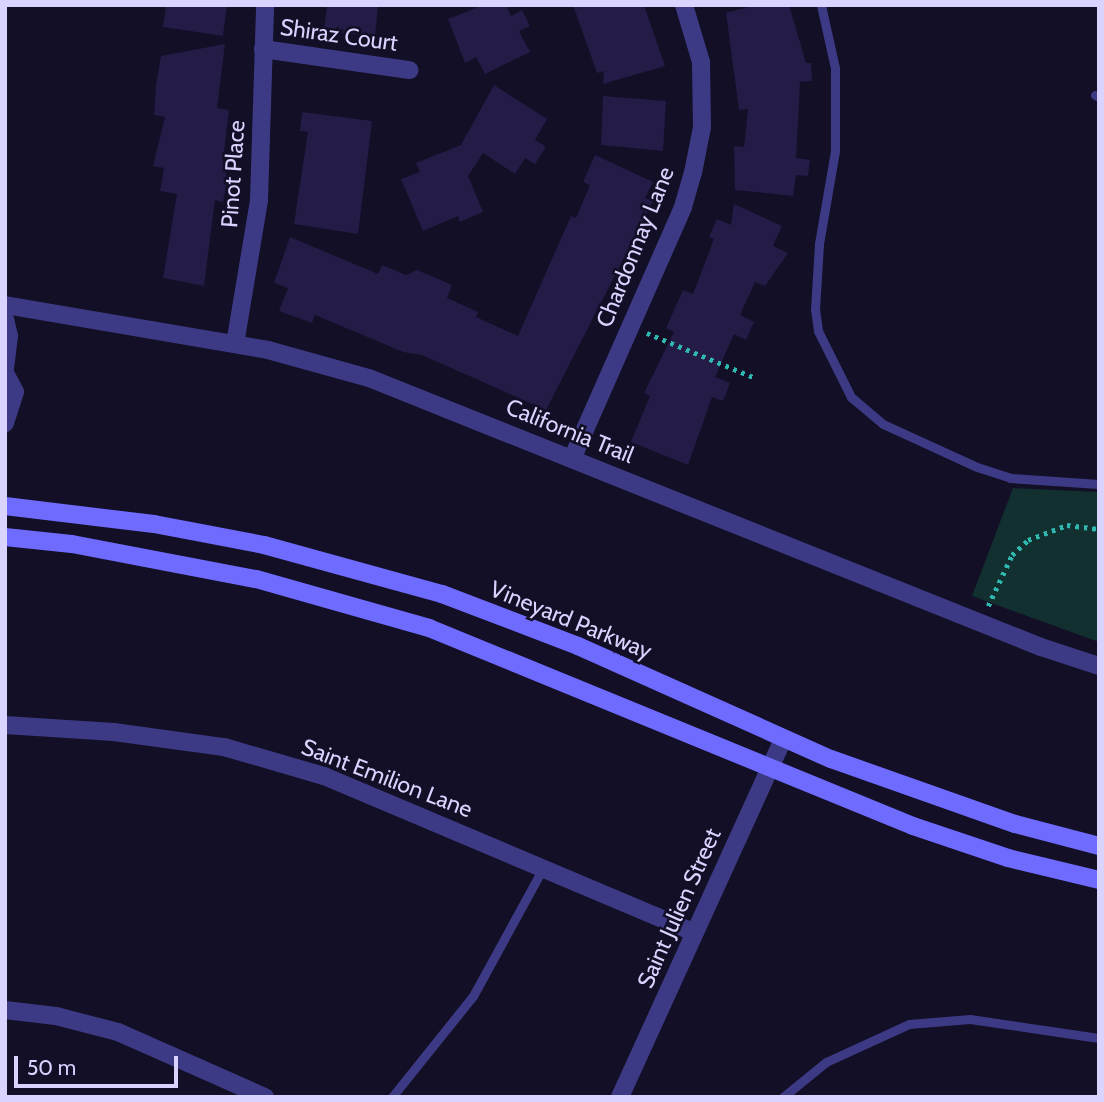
<!DOCTYPE html>
<html>
<head>
<meta charset="utf-8">
<style>
	body { margin:0 }
	#map { position:relative; width:1104px; height:1102px; overflow:hidden; background:#130f26; font-family:Cabin,sans-serif }
	div>[style] { position:absolute }
	[style*='--x'] { left:calc(var(--x)*1px); top:calc(var(--y)*1px); width:calc(var(--w)*1px); rotate:calc(var(--a)*1deg) }
	.green>* { inset:0; background:#12302f }
	.building>* { inset:0; background:#241b47 }
	.path>* { height:4.5px; margin-top:-2.25px; transform-origin:0; background:repeating-linear-gradient(90deg,#2fb8b0 0 3.5px,transparent 0 8.5px) }
	.lane>* { height:9px; margin:-4.5px; padding:0 4.5px; transform-origin:4.5px; border-radius:4.5px; background:#3d3a85 }
	.street>* { height:18px; margin:-9px; padding:0 9px; transform-origin:9px; border-radius:9px; background:#3d3a85 }
	.secondary>* { height:18px; margin:-9px; padding:0 9px; transform-origin:9px; border-radius:9px; background:#6f6bff }
	span { translate:-50% -50%; white-space:nowrap; text-align:center; line-height:1.15; -webkit-text-stroke:5px #130f26; paint-order:stroke }
	.street-label { font-size:23px; color:#d9d4ff }
	.frame { position:absolute; inset:0; border:7px solid #d9d4ff; pointer-events:none }
	.scale { position:absolute; left:14px; top:1056px; width:164px; height:32px; box-sizing:border-box; border:4px solid #d9d4ff; border-top:0; padding-left:9px; font-size:21px; line-height:24px; white-space:nowrap; color:#d9d4ff; -webkit-text-stroke:5px #130f26; paint-order:stroke }
</style>
</head>
<body>
<div id="map">
	<div class="green">
		<div style="clip-path:polygon(1013px 488px,1099px 492px,1099px 642px,972px 596px)"></div>
	</div>
	<div class="building">
		<div style="clip-path:polygon(166px 5px,227px 5px,223px 36px,163px 27px)"></div>
		<div style="clip-path:polygon(327px 5px,378px 5px,375px 36px,324px 31px)"></div>
		<div style="clip-path:polygon(484px 5px,506px 5px,511px 16px,522px 10px,530px 26px,519px 31px,530px 52px,485px 74px,476px 57px,465px 63px,448px 19px)"></div>
		<div style="clip-path:polygon(573px 5px,644px 5px,665px 66px,603px 84px,604px 71px,597px 73px)"></div>
		<div style="clip-path:polygon(756px 5px,789px 5px,806px 63px,811px 63px,812px 81px,800px 82px,796px 158px,810px 160px,808px 176px,796px 175px,793px 196px,735px 190px,734px 146px,744px 147px,748px 109px,739px 110px,726px 13px)"></div>
		<div style="clip-path:polygon(225px 44px,217px 108px,229px 110px,223px 161px,227px 180px,223px 202px,215px 200px,204px 286px,163px 278px,177px 194px,160px 191px,164px 168px,153px 166px,165px 117px,154px 115px,156px 85px,161px 56px)"></div>
		<div style="clip-path:polygon(494px 85px,547px 119px,535px 140px,546px 147px,535px 164px,525px 158px,515px 174px,483px 153px,468px 176px,483px 212px,460px 222px,458px 216px,423px 231px,401px 179px,420px 172px,416px 163px,461px 145px)"></div>
		<div style="clip-path:polygon(603px 96px,666px 101px,663px 151px,601px 145px)"></div>
		<div style="clip-path:polygon(302px 112px,372px 121px,358px 234px,294px 224px,308px 132px,300px 131px)"></div>
		<div style="clip-path:polygon(595px 155px,653px 182px,645px 198px,653px 201px,546px 410px,422px 355px,403px 352px,315px 315px,312px 323px,279px 311px,288px 288px,274px 283px,290px 237px,378px 274px,382px 265px,406px 275px,417px 270px,452px 285px,447px 298px,478px 312px,476px 317px,518px 336px,571px 216px,576px 218px,590px 185px,583px 182px)"></div>
		<div style="clip-path:polygon(734px 204px,782px 226px,773px 246px,788px 253px,765px 286px,755px 282px,740px 315px,754px 322px,746px 340px,734px 334px,715px 377px,730px 383px,723px 401px,712px 397px,688px 465px,631px 442px,650px 396px,644px 393px,674px 332px,666px 328px,683px 290px,693px 294px,714px 239px,709px 237px,717px 219px,731px 225px)"></div>
	</div>
	<div class="path">
		<div style="--x:647;--y:333;--w:115;--a:22.5"></div>
		<div style="--x:988;--y:606;--w:56;--a:-64.8"></div>
		<div style="--x:1012;--y:555;--w:22;--a:-43"></div>
		<div style="--x:1028;--y:540;--w:42;--a:-21"></div>
		<div style="--x:1067;--y:525;--w:32;--a:7"></div>
	</div>
	<div class="lane">
		<div style="--x:821;--y:5;--w:65;--a:77.5"></div>
		<div style="--x:835;--y:68;--w:83;--a:90"></div>
		<div style="--x:835;--y:151;--w:94;--a:99.8"></div>
		<div style="--x:819;--y:244;--w:65;--a:93.5"></div>
		<div style="--x:815;--y:309;--w:22;--a:82"></div>
		<div style="--x:818;--y:331;--w:74;--a:63.4"></div>
		<div style="--x:851;--y:397;--w:42;--a:40.2"></div>
		<div style="--x:883;--y:424;--w:103;--a:24.6"></div>
		<div style="--x:977;--y:467;--w:35;--a:18"></div>
		<div style="--x:1010;--y:478;--w:89;--a:3.9"></div>
		<div style="--x:1095;--y:95;--w:4;--a:27"></div>
		<div style="--x:392;--y:1097;--w:129;--a:-51.3"></div>
		<div style="--x:473;--y:996;--w:146;--a:-61.3"></div>
		<div style="--x:783;--y:1097;--w:55;--a:-39.1"></div>
		<div style="--x:826;--y:1062;--w:91;--a:-24.6"></div>
		<div style="--x:909;--y:1024;--w:61;--a:-4.7"></div>
		<div style="--x:970;--y:1019;--w:130;--a:8.4"></div>
	</div>
	<div class="street">
		<div style="--x:263;--y:49;--w:148;--a:8.2"></div>
		<div style="--x:5;--y:305;--w:267;--a:9.7"></div>
		<div style="--x:268;--y:350;--w:105;--a:15.5"></div>
		<div style="--x:369;--y:378;--w:724;--a:21.82"></div>
		<div style="--x:1041;--y:647;--w:61;--a:18.1"></div>
		<div style="--x:5;--y:319;--w:17;--a:77"></div>
		<div style="--x:9;--y:336;--w:32;--a:97"></div>
		<div style="--x:235;--y:344;--w:146;--a:-80.5"></div>
		<div style="--x:259;--y:200;--w:195;--a:-88.2"></div>
		<div style="--x:5;--y:373;--w:21;--a:62"></div>
		<div style="--x:15;--y:392;--w:33;--a:108"></div>
		<div style="--x:572;--y:459;--w:275;--a:-66.2"></div>
		<div style="--x:683;--y:207;--w:35;--a:-74"></div>
		<div style="--x:693;--y:173;--w:47;--a:-78.9"></div>
		<div style="--x:702;--y:127;--w:65;--a:-90.9"></div>
		<div style="--x:701;--y:62;--w:59;--a:-106.6"></div>
		<div style="--x:5;--y:725;--w:109;--a:3.7"></div>
		<div style="--x:114;--y:732;--w:111;--a:7.8"></div>
		<div style="--x:224;--y:747;--w:104;--a:16.2"></div>
		<div style="--x:324;--y:776;--w:402;--a:22.9"></div>
		<div style="--x:5;--y:1010;--w:51;--a:6.7"></div>
		<div style="--x:56;--y:1016;--w:64;--a:14.5"></div>
		<div style="--x:118;--y:1032;--w:161;--a:23.9"></div>
		<div style="--x:620;--y:1097;--w:393;--a:-65.5"></div>
	</div>
	<div class="secondary">
		<div style="--x:5;--y:506;--w:150;--a:6.9"></div>
		<div style="--x:154;--y:524;--w:112;--a:10.8"></div>
		<div style="--x:264;--y:545;--w:185;--a:15.4"></div>
		<div style="--x:442;--y:594;--w:146;--a:20.9"></div>
		<div style="--x:578;--y:646;--w:277;--a:24.1"></div>
		<div style="--x:831;--y:759;--w:195;--a:19.5"></div>
		<div style="--x:1015;--y:824;--w:87;--a:14.7"></div>
		<div style="--x:5;--y:537;--w:67;--a:6"></div>
		<div style="--x:72;--y:544;--w:187;--a:10.8"></div>
		<div style="--x:256;--y:579;--w:180;--a:15.8"></div>
		<div style="--x:429;--y:628;--w:523;--a:22.25"></div>
		<div style="--x:913;--y:826;--w:100;--a:18.6"></div>
		<div style="--x:1008;--y:858;--w:94;--a:13.6"></div>
	</div>
	<div class="street-label">
		<span style="left:339px;top:35px;rotate:8deg">Shiraz Court</span>
		<span style="left:233px;top:174px;rotate:-86deg">Pinot Place</span>
		<span style="left:635px;top:247px;rotate:-68deg">Chardonnay Lane</span>
		<span style="left:570px;top:431px;rotate:22deg">California Trail</span>
		<span style="left:571px;top:620px;rotate:22deg">Vineyard Parkway</span>
		<span style="left:387px;top:778px;rotate:21deg">Saint Emilion Lane</span>
		<span style="left:679px;top:908px;rotate:-66deg">Saint Julien Street</span>
	</div>
	<div class="frame"></div>
	<div class="scale">50 m</div>
</div>
</body>
</html>
